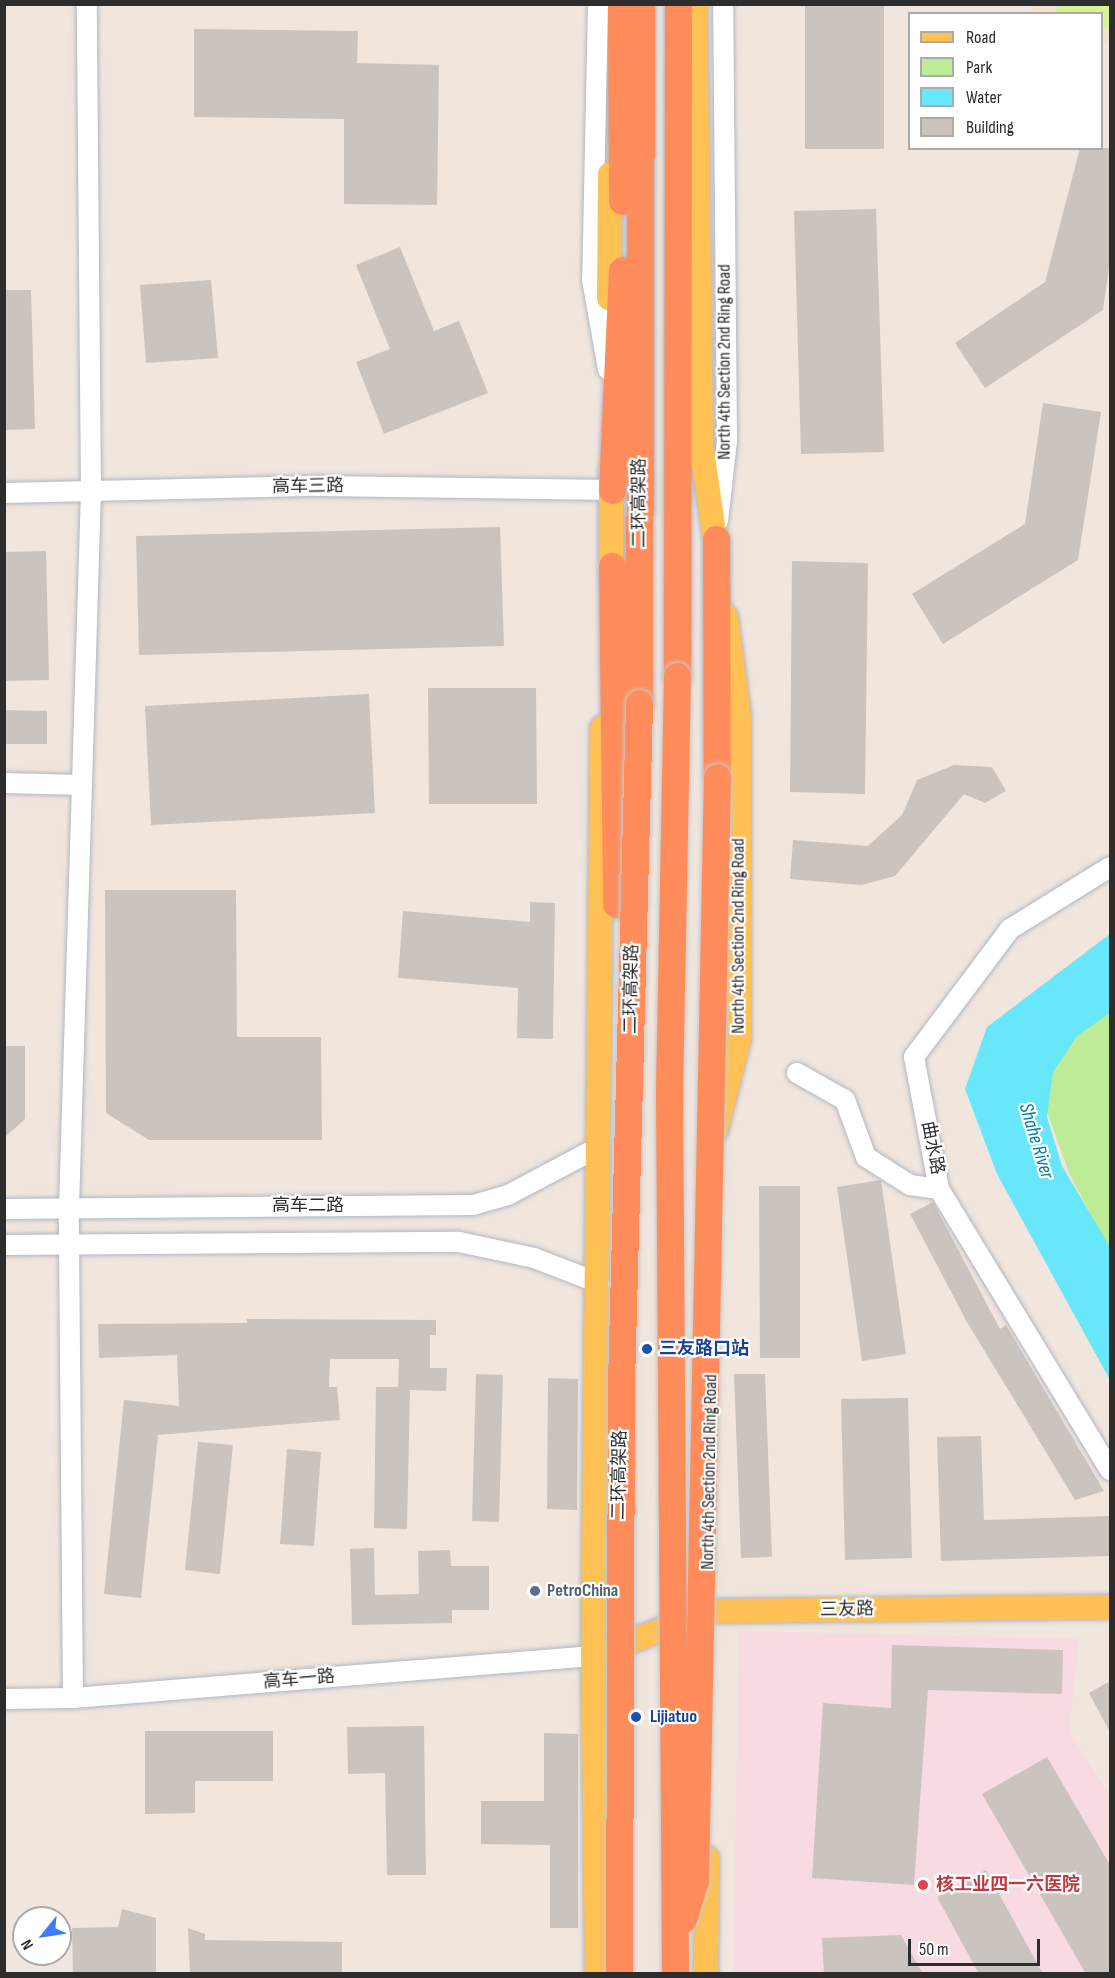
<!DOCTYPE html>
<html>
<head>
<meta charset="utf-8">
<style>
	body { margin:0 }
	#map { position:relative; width:1115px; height:1978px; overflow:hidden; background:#f0e6de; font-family:"Sofia Sans Condensed","Noto Sans SC",sans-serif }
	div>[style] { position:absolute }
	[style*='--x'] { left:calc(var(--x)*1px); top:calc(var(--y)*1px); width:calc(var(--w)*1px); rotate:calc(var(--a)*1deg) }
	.education>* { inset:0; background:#f3e1cd }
	.medical>* { inset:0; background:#f7dbe0 }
	.green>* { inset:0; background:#beeb96 }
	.pitch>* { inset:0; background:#d6f391 }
	.water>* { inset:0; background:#68e7fb }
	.building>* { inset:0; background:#cbc3be }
	.roads { filter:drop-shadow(0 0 2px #b2b7c2) drop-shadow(0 0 2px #b2b7c2) }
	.minor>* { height:20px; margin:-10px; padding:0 10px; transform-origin:10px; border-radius:10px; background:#fff }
	.major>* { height:24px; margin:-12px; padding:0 12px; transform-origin:12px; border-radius:12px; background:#ffc154 }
	.highway>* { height:27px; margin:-13.5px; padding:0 13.5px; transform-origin:13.5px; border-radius:13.5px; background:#ff8c5a }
	.bridges { filter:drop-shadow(0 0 2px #c8c8c8) drop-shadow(0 0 2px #c8c8c8) }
	.highway-bridge>* { height:27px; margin:-13.5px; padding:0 13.5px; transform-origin:13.5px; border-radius:13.5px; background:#ff8c5a }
	.dots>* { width:16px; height:16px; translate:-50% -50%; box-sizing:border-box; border:3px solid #fff; border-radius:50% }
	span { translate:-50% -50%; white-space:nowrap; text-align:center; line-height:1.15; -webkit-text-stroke:4.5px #fff; paint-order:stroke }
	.street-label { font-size:18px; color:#2d2d2d }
	.transit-label { font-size:18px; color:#164399; font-weight:700 }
	.left { translate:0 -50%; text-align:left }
	.service-label { font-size:18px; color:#4e5e75; font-weight:700 }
	.health-label { font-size:18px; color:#be3a42; font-weight:700 }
	.water-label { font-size:20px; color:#027d9e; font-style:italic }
	.frame { position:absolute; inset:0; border:6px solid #2d2d2d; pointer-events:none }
	.legend { position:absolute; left:908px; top:12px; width:195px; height:138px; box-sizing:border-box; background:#fff; border:2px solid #ababab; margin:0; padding:8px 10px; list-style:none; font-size:18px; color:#2d2d2d }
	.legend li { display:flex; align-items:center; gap:12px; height:30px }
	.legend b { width:30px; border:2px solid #ababab }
	.north { position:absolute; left:12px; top:1906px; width:60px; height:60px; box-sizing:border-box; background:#fff; border:2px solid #ababab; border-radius:50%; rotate:240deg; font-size:16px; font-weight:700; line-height:24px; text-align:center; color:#2d2d2d }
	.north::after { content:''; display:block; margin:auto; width:21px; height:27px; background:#3c7aff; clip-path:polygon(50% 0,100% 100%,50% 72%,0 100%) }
	.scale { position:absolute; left:908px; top:1939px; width:132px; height:27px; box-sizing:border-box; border:3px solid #2d2d2d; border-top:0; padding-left:8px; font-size:18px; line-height:21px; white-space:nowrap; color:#2d2d2d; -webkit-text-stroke:4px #fff; paint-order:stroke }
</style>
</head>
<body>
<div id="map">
	<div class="education">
		<div style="clip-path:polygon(1034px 5px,1110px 5px,1110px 43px,1102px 42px,1102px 14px,1033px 14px)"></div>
	</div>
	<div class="medical">
		<div style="clip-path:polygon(739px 1631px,1079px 1639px,1069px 1731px,1110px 1796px,1110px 1973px,733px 1974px)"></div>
	</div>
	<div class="green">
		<div style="clip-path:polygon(1110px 1009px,1110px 1252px,1069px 1173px,1041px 1095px,1063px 1035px)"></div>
	</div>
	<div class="pitch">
		<div style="clip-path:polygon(1057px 5px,1110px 5px,1110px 27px,1102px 27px,1102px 14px,1056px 13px)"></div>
	</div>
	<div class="water">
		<div style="clip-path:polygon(1110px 934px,1110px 1013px,1077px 1036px,1053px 1072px,1047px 1117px,1062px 1166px,1110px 1247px,1110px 1380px,997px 1174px,965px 1089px,987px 1027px)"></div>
	</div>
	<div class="building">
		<div style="clip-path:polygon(805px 4px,884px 4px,884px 149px,805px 149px)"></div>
		<div style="clip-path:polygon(194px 29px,358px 31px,357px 63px,439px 65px,437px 205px,344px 204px,344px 119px,194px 117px)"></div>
		<div style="clip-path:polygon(1080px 148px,1110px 148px,1110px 260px,1103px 310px,985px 388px,955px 343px,1045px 282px)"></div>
		<div style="clip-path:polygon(876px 209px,884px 452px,801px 454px,794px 211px)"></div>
		<div style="clip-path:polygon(400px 247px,434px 331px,459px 321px,488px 393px,384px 434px,356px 362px,390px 349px,356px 265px)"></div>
		<div style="clip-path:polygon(211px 280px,218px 358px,146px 363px,140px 285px)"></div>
		<div style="clip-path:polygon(4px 290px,31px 290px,35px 429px,4px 430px)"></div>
		<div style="clip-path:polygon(1043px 403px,1101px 412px,1078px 560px,943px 644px,912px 594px,1025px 524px)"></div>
		<div style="clip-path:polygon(500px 527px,504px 646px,139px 655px,136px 536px)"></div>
		<div style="clip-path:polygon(46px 551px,49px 680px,4px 681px,4px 552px)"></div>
		<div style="clip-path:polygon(792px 561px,868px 563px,865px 794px,790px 792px)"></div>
		<div style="clip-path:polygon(428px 688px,536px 688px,537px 804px,429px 804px)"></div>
		<div style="clip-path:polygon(369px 694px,375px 813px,151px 825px,145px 706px)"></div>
		<div style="clip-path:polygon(4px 710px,47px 711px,47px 744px,4px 744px)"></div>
		<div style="clip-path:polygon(954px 765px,992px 767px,1006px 791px,985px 803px,964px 794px,895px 876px,862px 885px,790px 879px,793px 840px,868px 846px,902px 815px,917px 780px)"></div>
		<div style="clip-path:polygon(105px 890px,236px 890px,237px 1037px,321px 1037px,322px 1140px,149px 1140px,106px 1113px)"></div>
		<div style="clip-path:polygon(530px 902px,555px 903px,553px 1039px,517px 1038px,518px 988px,398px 978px,403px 911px,530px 922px)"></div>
		<div style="clip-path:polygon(4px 1046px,25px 1046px,25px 1119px,4px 1138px)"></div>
		<div style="clip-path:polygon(881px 1180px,906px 1354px,862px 1361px,837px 1187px)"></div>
		<div style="clip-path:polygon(759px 1186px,800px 1186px,800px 1358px,760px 1358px)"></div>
		<div style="clip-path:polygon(933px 1202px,1000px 1329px,1006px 1325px,1104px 1491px,1075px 1500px,967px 1322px,910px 1214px)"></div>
		<div style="clip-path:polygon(247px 1319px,436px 1320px,436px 1335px,430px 1335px,430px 1368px,447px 1368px,446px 1391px,410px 1390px,407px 1529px,374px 1528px,376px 1387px,398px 1387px,399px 1359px,330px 1359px,329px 1387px,337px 1387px,340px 1420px,158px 1435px,141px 1598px,104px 1594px,124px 1400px,179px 1406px,177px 1355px,99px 1358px,98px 1324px,247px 1323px)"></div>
		<div style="clip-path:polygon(476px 1374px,503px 1375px,499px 1522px,472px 1521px)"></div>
		<div style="clip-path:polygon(734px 1374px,765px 1374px,772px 1557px,741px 1558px)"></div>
		<div style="clip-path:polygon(548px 1378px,578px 1379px,577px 1510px,547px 1509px)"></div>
		<div style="clip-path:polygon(908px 1398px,912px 1558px,845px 1560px,841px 1399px)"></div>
		<div style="clip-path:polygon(981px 1436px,984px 1520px,1109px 1516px,1110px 1556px,941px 1561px,937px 1437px)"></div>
		<div style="clip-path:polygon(198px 1442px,233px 1445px,220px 1574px,185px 1570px)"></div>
		<div style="clip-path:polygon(287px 1449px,321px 1452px,314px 1546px,280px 1544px)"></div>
		<div style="clip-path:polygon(374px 1548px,375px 1595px,419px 1594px,418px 1551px,450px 1550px,451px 1566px,489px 1566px,489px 1610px,452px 1610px,452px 1623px,352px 1625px,350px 1549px)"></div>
		<div style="clip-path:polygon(892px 1645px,1063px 1650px,1062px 1694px,928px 1690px,914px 1885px,812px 1878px,823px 1703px,891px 1708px)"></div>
		<div style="clip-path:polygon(1110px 1681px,1110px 1732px,1089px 1693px)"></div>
		<div style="clip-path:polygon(424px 1726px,426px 1875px,387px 1875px,385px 1773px,348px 1774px,347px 1727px)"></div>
		<div style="clip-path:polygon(145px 1731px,273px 1731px,273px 1781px,195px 1781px,195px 1813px,145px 1814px)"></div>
		<div style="clip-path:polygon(544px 1733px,578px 1734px,578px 1928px,550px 1928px,550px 1845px,481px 1844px,481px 1801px,544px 1801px)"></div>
		<div style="clip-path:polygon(1047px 1757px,1110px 1865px,1110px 1974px,1086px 1974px,982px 1794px)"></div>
		<div style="clip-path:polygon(986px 1870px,1043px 1974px,979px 1974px,937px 1897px)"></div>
		<div style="clip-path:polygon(122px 1909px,156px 1918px,156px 1974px,73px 1974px,72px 1928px,118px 1927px)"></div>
		<div style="clip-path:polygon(188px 1928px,205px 1934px,205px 1940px,342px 1942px,342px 1974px,190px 1974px)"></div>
		<div style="clip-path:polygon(901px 1935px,923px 1974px,824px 1974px,822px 1938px)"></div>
	</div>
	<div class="roads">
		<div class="minor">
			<div style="--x:598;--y:4;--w:275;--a:91.2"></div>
			<div style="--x:592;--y:279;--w:92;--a:80"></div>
			<div style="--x:4;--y:493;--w:314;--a:-1.3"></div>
			<div style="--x:318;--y:486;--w:294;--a:0.8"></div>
			<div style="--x:718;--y:521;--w:81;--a:-83.6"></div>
			<div style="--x:727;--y:441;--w:437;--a:-90.5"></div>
			<div style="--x:4;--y:783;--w:78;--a:1.5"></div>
			<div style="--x:1110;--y:867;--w:118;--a:148.2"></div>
			<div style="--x:1010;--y:929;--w:160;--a:126.9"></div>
			<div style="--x:914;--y:1057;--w:134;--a:79.3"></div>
			<div style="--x:939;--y:1189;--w:329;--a:58.7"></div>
			<div style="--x:797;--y:1073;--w:55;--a:29.4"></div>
			<div style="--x:845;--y:1100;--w:61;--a:69.8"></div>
			<div style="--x:866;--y:1157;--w:52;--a:32.5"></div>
			<div style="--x:910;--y:1185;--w:29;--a:8"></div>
			<div style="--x:4;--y:1209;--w:469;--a:-0.5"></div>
			<div style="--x:473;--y:1205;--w:36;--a:-16"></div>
			<div style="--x:508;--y:1195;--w:103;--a:-27.8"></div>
			<div style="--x:4;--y:1245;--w:455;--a:-0.4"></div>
			<div style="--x:459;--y:1242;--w:77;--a:12"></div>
			<div style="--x:534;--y:1258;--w:70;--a:21"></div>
			<div style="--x:73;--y:1698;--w:491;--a:-90.5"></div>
			<div style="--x:69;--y:1207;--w:714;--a:-88.24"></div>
			<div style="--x:91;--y:493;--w:489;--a:-90.5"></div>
			<div style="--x:4;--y:1699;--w:69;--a:-0.8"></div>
			<div style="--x:73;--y:1698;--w:522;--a:-4.62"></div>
		</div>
		<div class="major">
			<div style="--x:695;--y:4;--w:439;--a:89.2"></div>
			<div style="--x:701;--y:443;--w:117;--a:81.7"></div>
			<div style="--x:609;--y:298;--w:124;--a:-89.5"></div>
			<div style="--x:611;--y:586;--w:116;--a:-90"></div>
			<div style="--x:716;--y:1130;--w:94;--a:-75.8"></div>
			<div style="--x:739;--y:1039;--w:324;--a:-90"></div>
			<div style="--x:739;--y:715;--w:99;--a:-97.6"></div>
			<div style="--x:604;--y:1652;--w:113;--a:-21.3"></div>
			<div style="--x:709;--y:1611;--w:401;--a:-0.6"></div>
			<div style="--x:597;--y:1974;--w:318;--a:-90.7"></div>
			<div style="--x:593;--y:1656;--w:928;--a:-89.44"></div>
			<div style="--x:706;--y:1974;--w:116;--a:-89.5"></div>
		</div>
		<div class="highway">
			<div style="--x:621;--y:4;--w:197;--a:89.7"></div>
			<div style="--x:612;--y:490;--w:220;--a:-87.4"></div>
			<div style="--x:716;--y:539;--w:238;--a:89.8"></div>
			<div style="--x:612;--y:566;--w:338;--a:89.3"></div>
			<div style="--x:677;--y:676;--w:672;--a:-89.91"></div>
			<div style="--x:639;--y:703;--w:699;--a:-89.84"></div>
		</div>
	</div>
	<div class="bridges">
		<div class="highway-bridge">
			<div style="--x:683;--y:1919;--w:41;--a:-72.9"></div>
			<div style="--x:695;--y:1880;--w:1103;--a:-88.86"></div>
			<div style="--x:619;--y:1974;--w:591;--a:-89.81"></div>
			<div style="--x:621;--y:1383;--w:680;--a:-88.48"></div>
			<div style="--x:675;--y:1974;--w:882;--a:-90.39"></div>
			<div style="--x:669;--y:1092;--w:416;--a:-88.9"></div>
		</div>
	</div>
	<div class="dots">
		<div style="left:647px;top:1349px;background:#1a4fb4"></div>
		<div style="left:535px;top:1591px;background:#5c6f8a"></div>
		<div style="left:636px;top:1717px;background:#1a4fb4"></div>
		<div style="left:923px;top:1885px;background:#e0444e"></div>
	</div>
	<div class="street-label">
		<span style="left:725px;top:362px;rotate:-90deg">North 4th Section 2nd Ring Road</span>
		<span style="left:308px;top:487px;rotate:-1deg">高车三路</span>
		<span style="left:640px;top:503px;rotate:-90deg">二环高架路</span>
		<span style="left:739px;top:936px;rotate:-90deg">North 4th Section 2nd Ring Road</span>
		<span style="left:632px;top:989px;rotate:-89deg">二环高架路</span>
		<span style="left:932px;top:1148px;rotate:79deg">曲水路</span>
		<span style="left:308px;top:1206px">高车二路</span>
		<span style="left:710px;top:1472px;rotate:-89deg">North 4th Section 2nd Ring Road</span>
		<span style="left:620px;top:1475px;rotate:-89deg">二环高架路</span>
		<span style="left:847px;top:1610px;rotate:-1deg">三友路</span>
		<span style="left:299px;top:1680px;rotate:-5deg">高车一路</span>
	</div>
	<div class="transit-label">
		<span class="left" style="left:659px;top:1349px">三友路口站</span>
		<span class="left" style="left:650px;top:1717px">Lijiatuo</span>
	</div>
	<div class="service-label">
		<span class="left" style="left:547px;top:1591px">PetroChina</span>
	</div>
	<div class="health-label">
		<span class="left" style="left:936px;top:1885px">核工业四一六医院</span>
	</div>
	<div class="water-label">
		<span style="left:1036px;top:1141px;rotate:73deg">Shahe River</span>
	</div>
	<div class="frame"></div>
	<ul class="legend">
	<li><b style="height:8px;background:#ffc154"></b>Road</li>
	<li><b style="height:16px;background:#beeb96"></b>Park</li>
	<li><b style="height:16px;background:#68e7fb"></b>Water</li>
	<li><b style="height:16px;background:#cbc3be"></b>Building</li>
	</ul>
	<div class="north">N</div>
	<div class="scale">50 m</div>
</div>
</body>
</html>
